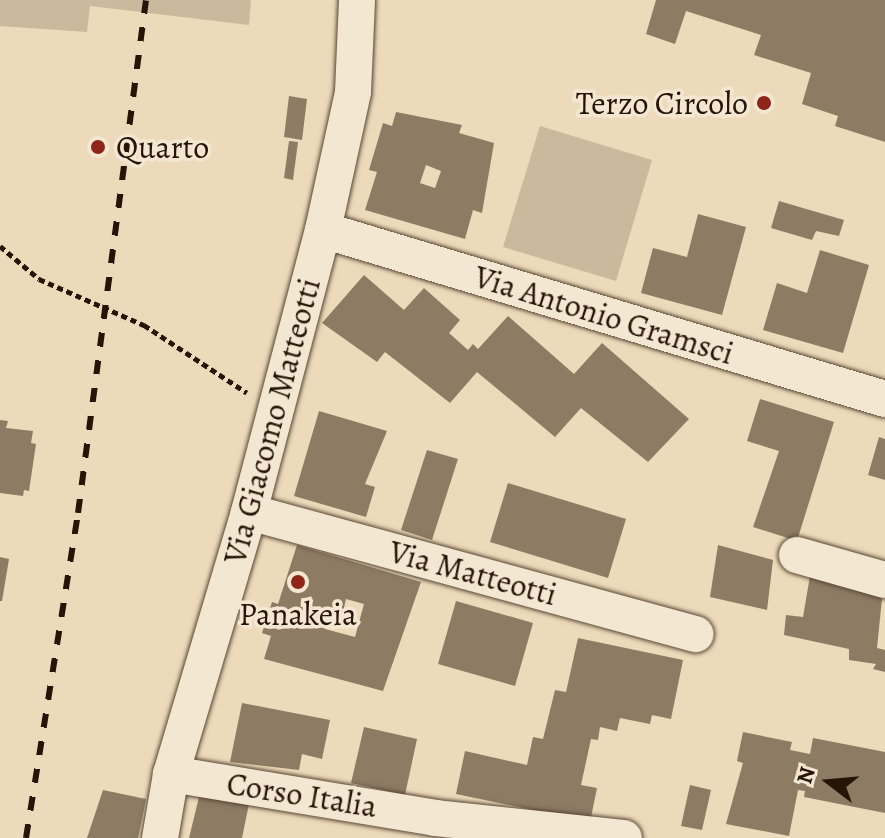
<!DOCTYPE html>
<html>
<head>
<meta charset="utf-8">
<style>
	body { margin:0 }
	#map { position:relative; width:885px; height:838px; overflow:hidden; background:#ecdaba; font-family:Alegreya,serif }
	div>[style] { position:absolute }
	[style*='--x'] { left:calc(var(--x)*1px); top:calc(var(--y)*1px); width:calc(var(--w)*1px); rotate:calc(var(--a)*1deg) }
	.green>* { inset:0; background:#cab99c }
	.building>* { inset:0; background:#8d7b64 }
	.path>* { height:5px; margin-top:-2.5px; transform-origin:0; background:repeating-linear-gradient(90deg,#261507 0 6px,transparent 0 10px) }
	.roads { filter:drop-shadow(0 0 2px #584634) drop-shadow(0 0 2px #584634) }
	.street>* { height:36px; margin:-18px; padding:0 18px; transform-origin:18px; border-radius:18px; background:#f3e7d2 }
	.rail>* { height:6px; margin-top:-3px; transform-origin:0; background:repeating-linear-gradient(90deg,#261507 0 14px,transparent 0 28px) }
	.dots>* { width:22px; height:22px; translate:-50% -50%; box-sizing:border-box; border:4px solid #f3e7d2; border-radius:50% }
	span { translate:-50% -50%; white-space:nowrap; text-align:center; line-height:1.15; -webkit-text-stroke:7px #f3e7d2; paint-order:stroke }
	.poi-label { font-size:32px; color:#261507 }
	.right { translate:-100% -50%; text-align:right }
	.left { translate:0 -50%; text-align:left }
	.street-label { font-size:32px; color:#261507 }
	.north { position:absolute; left:789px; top:742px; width:80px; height:80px; -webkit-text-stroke:6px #f3e7d2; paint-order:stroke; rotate:286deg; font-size:22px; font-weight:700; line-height:32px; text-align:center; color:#261507 }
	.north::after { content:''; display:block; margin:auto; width:28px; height:36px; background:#261507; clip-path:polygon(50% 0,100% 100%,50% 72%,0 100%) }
</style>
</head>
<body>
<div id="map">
	<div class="green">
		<div style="clip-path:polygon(0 0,251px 0,249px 25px,90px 6px,87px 32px,0 26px)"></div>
		<div style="clip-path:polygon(540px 126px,652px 160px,616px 281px,503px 247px)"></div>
	</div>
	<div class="building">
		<div style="clip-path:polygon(656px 0,885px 0,885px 142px,835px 126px,838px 116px,802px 104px,811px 73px,754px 55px,761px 35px,686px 11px,675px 44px,646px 34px)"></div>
		<div style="clip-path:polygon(289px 96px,307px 99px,302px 140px,284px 137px)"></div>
		<div style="clip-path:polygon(evenodd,396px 112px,462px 125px,459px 133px,494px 143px,482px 213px,473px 210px,465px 239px,365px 210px,377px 172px,369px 170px,383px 123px,392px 126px,396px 112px,426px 165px,441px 171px,435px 188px,420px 183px,426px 165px)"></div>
		<div style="clip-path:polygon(289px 141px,298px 142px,293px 180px,284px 178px)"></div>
		<div style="clip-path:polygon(779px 201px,844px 220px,839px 236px,816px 231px,812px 240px,771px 228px)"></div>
		<div style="clip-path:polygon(698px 214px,746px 227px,722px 315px,641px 293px,653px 248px,687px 257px)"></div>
		<div style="clip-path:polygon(820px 250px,869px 265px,843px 353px,763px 330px,777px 283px,807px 293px)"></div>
		<div style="clip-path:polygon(364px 275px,404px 310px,424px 288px,460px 320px,449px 333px,468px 350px,473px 344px,478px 349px,508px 316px,574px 374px,602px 343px,689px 419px,648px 462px,581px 408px,555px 437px,477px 372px,450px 403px,385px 352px,377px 362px,322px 323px)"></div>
		<div style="clip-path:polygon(760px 399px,834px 422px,797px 541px,753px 527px,779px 451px,747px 441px)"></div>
		<div style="clip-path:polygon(319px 411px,387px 431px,365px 484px,375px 487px,366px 517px,294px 496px)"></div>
		<div style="clip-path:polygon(0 420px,8px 421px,6px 428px,33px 431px,31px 443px,36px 444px,29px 491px,24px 490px,23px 496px,0 493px)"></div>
		<div style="clip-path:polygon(879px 437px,885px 439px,885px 480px,868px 475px)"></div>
		<div style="clip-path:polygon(427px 450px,458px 459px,432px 540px,401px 530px)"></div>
		<div style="clip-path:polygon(508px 483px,626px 519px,608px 578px,490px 542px)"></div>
		<div style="clip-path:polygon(evenodd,297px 545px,421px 582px,383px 691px,264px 659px,271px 636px,262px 633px,272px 602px,278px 604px,297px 545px,346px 599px,364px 604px,355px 637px,325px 629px,329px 613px,342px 616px,346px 599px)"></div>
		<div style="clip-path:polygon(718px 545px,773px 560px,767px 610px,710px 597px)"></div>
		<div style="clip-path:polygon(0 557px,9px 559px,2px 601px,0 601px)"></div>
		<div style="clip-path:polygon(811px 570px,883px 589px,877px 648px,885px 650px,885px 672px,873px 669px,876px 664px,849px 660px,849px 649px,784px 635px,786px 615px,803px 617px)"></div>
		<div style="clip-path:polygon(456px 601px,533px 623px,515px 686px,438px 664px)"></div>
		<div style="clip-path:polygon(578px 638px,683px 660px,671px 719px,652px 715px,650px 724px,620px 718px,617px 731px,600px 727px,598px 740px,591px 739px,581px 785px,597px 788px,590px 822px,456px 794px,465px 751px,527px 765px,533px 737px,543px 739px,555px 690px,566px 692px)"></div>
		<div style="clip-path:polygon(242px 703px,330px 720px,322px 759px,302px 754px,299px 770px,230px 762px)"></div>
		<div style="clip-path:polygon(364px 727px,417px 739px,405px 795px,351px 783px)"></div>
		<div style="clip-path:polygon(743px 732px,792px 742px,790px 750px,810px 754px,813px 738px,885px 752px,885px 813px,804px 797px,805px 791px,798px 790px,789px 836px,726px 824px,743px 763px,737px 761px)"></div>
		<div style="clip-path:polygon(690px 785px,711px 790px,702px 830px,681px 826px)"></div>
		<div style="clip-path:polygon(201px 789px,251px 794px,242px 838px,189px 838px)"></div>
		<div style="clip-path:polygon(103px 790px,146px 799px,138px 838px,87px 838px)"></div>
	</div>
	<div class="path">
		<div style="--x:0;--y:246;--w:51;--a:40.2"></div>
		<div style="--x:39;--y:279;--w:115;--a:23.7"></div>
		<div style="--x:144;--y:325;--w:123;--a:33.4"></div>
	</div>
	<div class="roads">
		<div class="street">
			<div style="--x:323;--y:230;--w:587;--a:16.74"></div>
			<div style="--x:249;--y:512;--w:463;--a:15.3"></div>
			<div style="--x:797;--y:555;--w:91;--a:15.9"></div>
			<div style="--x:171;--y:774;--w:269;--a:9.4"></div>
			<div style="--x:436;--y:818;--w:189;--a:6.1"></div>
			<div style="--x:160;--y:838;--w:65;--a:-80.2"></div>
			<div style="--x:171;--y:774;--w:273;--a:-73.4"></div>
			<div style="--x:249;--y:512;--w:292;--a:-75.3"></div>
			<div style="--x:323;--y:230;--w:141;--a:-77.7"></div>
			<div style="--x:353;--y:92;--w:92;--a:-87.5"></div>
		</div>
	</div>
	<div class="rail">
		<div style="--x:26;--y:838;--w:329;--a:-80.9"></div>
		<div style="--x:78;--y:513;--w:517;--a:-82.45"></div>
	</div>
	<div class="dots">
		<div style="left:764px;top:103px;background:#8f2418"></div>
		<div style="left:98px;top:147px;background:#8f2418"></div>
		<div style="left:298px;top:582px;background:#8f2418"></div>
	</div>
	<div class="poi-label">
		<span class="right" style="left:748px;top:103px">Terzo Circolo</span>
		<span class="left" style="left:116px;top:147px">Quarto</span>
		<span style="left:298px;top:614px">Panakeia</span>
	</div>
	<div class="street-label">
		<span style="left:604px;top:315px;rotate:17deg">Via Antonio Gramsci</span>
		<span style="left:272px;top:421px;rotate:-75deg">Via Giacomo Matteotti</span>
		<span style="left:473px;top:573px;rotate:15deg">Via Matteotti</span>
		<span style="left:302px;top:795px;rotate:9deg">Corso Italia</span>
	</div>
	<div class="north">N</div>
</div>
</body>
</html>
